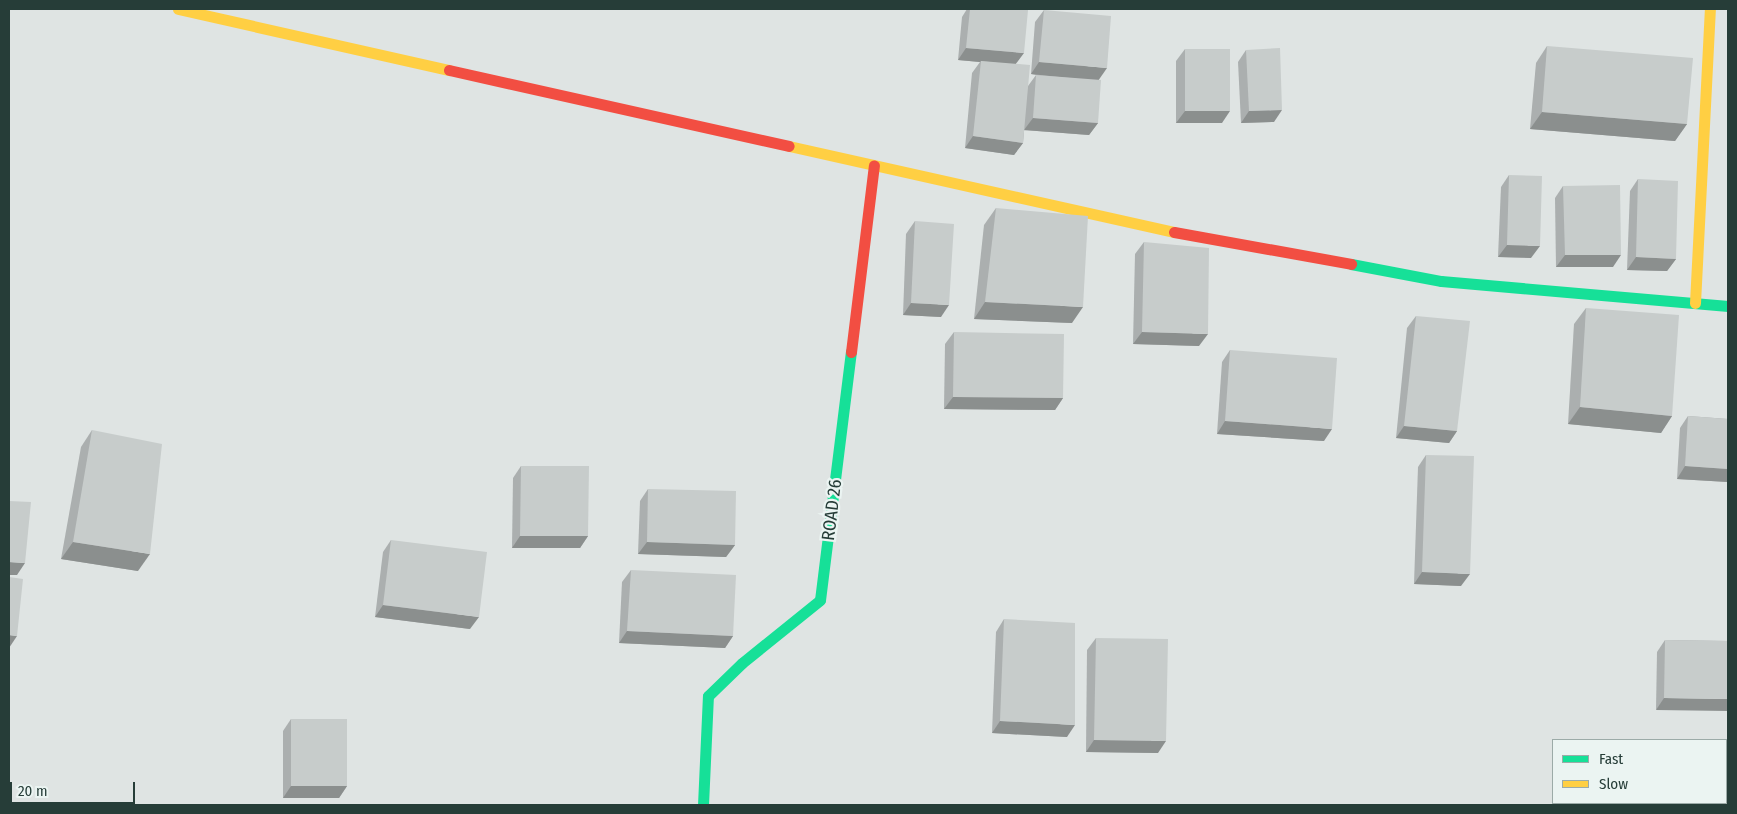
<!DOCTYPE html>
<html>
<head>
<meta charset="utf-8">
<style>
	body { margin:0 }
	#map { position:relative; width:1737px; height:814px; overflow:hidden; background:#dfe4e3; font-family:"Fira Sans Condensed",sans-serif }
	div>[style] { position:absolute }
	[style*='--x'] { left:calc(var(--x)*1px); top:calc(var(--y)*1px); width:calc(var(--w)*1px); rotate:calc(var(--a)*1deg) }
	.fast>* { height:11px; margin:-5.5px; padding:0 5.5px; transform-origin:5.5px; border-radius:5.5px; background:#16e098 }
	.slow>* { height:11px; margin:-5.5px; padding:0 5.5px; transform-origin:5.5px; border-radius:5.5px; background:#ffcf43 }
	.jam>* { height:11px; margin:-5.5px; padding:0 5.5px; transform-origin:5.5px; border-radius:5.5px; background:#f24e42 }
	.wall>* { inset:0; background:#abafaf }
	.shaded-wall>* { inset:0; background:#8b8f8e }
	.building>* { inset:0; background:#c7cccb }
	span { translate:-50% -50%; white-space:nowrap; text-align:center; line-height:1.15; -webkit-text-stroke:4.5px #ebf4f2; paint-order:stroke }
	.street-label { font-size:18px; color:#263d38 }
	.frame { position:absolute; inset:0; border:10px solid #263d38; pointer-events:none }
	.legend { position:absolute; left:1552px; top:739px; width:175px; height:65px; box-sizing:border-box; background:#ebf4f2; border:1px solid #9caba8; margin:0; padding:6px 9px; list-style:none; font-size:15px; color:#263d38 }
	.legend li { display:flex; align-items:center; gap:10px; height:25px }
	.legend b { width:25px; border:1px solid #9caba8 }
	.scale { position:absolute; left:10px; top:782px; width:125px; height:22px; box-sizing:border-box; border:2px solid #263d38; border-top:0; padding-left:6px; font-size:15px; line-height:18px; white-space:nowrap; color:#263d38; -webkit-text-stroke:4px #ebf4f2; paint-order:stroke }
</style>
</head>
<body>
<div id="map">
	<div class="fast">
		<div style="--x:1351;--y:264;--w:92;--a:10.7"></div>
		<div style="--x:1441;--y:281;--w:288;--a:5"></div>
		<div style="--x:703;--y:805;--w:109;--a:-87.4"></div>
		<div style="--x:708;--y:696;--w:47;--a:-44.1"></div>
		<div style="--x:742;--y:663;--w:100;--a:-38.9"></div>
		<div style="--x:820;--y:600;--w:250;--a:-82.9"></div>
	</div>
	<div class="slow">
		<div style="--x:178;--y:9;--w:278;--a:12.7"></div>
		<div style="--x:789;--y:146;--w:394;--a:12.6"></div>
		<div style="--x:1695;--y:303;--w:294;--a:-87.1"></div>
	</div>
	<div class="jam">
		<div style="--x:449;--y:70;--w:348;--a:12.6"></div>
		<div style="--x:1174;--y:232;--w:180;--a:10.2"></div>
		<div style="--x:851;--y:352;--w:188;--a:-83"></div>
	</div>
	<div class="wall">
		<div style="clip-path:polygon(967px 9px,1017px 9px,1016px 64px,1028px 86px,1036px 75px,1031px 74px,1035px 22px,1044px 10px,1098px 80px,1098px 123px,1089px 135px,1024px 130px,1026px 109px,1023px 143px,1014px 155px,965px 148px,972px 73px,980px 62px,958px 60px,962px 17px)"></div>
		<div style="clip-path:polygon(1547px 46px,1687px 124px,1675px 141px,1530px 129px,1536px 63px)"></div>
		<div style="clip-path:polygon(1185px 49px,1222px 123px,1176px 123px,1176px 61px)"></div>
		<div style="clip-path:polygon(1246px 50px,1274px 122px,1241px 123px,1238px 62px)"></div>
		<div style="clip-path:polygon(1509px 175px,1531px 258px,1498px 257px,1501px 187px)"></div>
		<div style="clip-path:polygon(1638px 179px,1676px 259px,1667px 271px,1627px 270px,1630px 191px)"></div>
		<div style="clip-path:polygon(1563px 186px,1613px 267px,1556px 267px,1555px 198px)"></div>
		<div style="clip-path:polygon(996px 208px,1072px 323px,974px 319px,984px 225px)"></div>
		<div style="clip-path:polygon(915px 221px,941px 317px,903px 315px,906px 234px)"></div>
		<div style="clip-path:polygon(1144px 242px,1199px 346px,1133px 344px,1135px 254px)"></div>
		<div style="clip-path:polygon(1586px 308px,1672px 416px,1661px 433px,1568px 424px,1574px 324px)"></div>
		<div style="clip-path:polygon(1416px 316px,1457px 431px,1449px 443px,1396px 438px,1407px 328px)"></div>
		<div style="clip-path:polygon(954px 332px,1063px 398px,1055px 410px,944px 409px,945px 344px)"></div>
		<div style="clip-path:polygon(1230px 350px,1324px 441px,1217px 434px,1222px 362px)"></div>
		<div style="clip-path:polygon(1688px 416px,1728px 419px,1728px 482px,1677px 479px,1680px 428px)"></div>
		<div style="clip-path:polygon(92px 430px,138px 571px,61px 559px,81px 447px)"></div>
		<div style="clip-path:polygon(1426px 455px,1461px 586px,1414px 584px,1418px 467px)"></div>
		<div style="clip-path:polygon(521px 466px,588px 536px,580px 548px,512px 548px,513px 478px)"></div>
		<div style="clip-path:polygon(648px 489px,735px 545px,726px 557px,638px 554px,640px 501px)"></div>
		<div style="clip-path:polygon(391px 540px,470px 629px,375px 617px,383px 552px)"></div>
		<div style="clip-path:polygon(631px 570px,733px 636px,725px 648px,619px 643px,622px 582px)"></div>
		<div style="clip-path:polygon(1004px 619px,1067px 737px,992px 733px,996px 632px)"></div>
		<div style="clip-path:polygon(1096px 638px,1158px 753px,1086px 752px,1087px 650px)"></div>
		<div style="clip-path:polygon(1665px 640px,1728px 641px,1656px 710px,1657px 652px)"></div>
		<div style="clip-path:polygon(291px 719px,347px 786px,339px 798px,283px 798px,283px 731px)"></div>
	</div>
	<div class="shaded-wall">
		<div style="clip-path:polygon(966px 48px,1024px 53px,1015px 65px,981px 61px,980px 62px,958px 60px)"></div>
		<div style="clip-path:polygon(1039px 62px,1107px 68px,1098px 81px,1031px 74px)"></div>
		<div style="clip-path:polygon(1282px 110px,1274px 122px,1241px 123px,1249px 111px)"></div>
		<div style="clip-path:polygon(1185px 111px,1230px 111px,1222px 123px,1176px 123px)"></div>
		<div style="clip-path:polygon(1542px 112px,1687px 124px,1675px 141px,1530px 129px)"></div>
		<div style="clip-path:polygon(1033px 118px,1098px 123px,1089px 135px,1024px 130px)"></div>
		<div style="clip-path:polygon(973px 136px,1023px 143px,1014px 155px,965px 148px)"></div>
		<div style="clip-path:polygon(1507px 245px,1540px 246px,1531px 258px,1498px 257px)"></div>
		<div style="clip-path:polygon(1565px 255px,1621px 255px,1613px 267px,1556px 267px)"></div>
		<div style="clip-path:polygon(1636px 257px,1676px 259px,1667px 271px,1627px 270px)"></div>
		<div style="clip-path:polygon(985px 302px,1083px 307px,1072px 323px,974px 319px)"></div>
		<div style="clip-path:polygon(911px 303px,949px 305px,941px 317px,903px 315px)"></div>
		<div style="clip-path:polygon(1142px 332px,1208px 334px,1199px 346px,1133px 344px)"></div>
		<div style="clip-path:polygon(953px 397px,1063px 398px,1055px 410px,944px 409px)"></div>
		<div style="clip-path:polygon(1580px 407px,1672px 416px,1661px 433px,1568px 424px)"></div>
		<div style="clip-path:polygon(1225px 421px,1332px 429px,1324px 441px,1217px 434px)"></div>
		<div style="clip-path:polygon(1404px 426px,1457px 431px,1449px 443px,1396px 438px)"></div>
		<div style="clip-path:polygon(1685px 466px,1728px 469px,1728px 482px,1677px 479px)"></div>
		<div style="clip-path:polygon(520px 536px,588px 536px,580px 548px,512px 548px)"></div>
		<div style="clip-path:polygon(73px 542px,150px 554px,138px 571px,61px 559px)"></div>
		<div style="clip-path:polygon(647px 542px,735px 545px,726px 557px,638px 554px)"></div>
		<div style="clip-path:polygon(9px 562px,25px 563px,17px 575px,9px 575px)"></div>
		<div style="clip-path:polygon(1422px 572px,1470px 574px,1461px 586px,1414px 584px)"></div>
		<div style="clip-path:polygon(383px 605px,479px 617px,470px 629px,375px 617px)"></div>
		<div style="clip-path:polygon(627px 631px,733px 636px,725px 648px,619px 643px)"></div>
		<div style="clip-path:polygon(9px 635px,17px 636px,9px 648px)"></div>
		<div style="clip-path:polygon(1664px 698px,1728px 699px,1728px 711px,1656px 710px)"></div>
		<div style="clip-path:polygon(1000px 721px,1075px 725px,1067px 737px,992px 733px)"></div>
		<div style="clip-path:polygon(1094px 740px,1166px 741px,1158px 753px,1086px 752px)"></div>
		<div style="clip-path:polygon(291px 786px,347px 786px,339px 798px,283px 798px)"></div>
	</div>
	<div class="building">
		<div style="clip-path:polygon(970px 9px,1017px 9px,1028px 10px,1024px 53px,966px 48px)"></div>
		<div style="clip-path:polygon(1044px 10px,1111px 16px,1107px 68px,1039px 62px)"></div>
		<div style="clip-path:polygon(1547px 46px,1693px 58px,1687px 124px,1542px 112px)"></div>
		<div style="clip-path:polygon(1280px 48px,1282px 110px,1249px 111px,1246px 50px)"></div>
		<div style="clip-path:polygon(1185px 49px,1230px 49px,1230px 111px,1185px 111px)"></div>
		<div style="clip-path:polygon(981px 61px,1030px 65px,1023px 143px,973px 136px)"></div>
		<div style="clip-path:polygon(1036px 75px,1101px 80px,1098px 123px,1033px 118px)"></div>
		<div style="clip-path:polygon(1509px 175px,1542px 176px,1540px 246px,1507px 245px)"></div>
		<div style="clip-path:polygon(1638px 179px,1678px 181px,1676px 259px,1636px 257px)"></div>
		<div style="clip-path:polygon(1620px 185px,1621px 255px,1565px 255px,1563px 186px)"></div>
		<div style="clip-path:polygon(996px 208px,1088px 216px,1083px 307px,985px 302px)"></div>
		<div style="clip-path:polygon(915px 221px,954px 224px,949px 305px,911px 303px)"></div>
		<div style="clip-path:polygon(1144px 242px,1209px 248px,1208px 334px,1142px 332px)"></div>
		<div style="clip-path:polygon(1586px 308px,1679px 315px,1672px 416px,1580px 407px)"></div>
		<div style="clip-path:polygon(1416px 316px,1470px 321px,1457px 431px,1404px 426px)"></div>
		<div style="clip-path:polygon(954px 332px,1064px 334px,1063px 398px,953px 397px)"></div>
		<div style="clip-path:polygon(1230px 350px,1337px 358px,1332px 429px,1225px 421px)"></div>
		<div style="clip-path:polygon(1688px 416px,1728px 419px,1728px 469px,1685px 466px)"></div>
		<div style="clip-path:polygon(92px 430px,162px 444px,150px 554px,73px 542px)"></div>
		<div style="clip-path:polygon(1426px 455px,1474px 456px,1470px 574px,1422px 572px)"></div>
		<div style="clip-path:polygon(521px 466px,589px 466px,588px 536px,520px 536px)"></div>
		<div style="clip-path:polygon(648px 489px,736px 491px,735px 545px,647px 542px)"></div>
		<div style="clip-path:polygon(9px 501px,31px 502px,25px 563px,9px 562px)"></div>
		<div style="clip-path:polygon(391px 540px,487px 552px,479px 617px,383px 605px)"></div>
		<div style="clip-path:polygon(631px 570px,736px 575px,733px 636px,627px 631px)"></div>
		<div style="clip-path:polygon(9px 577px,23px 579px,17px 636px,9px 635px)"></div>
		<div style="clip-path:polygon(1004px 619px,1075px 623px,1075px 725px,1000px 721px)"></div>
		<div style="clip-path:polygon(1096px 638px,1168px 639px,1166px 741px,1094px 740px)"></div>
		<div style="clip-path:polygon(1665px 640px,1728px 641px,1728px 699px,1664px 698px)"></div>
		<div style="clip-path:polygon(291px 719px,347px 719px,347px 786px,291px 786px)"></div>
	</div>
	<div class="street-label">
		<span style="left:832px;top:510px;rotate:-83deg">ROAD 26</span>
	</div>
	<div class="frame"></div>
	<ul class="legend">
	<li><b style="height:6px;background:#16e098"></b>Fast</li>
	<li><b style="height:6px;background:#ffcf43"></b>Slow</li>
	</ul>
	<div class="scale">20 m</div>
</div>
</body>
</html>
